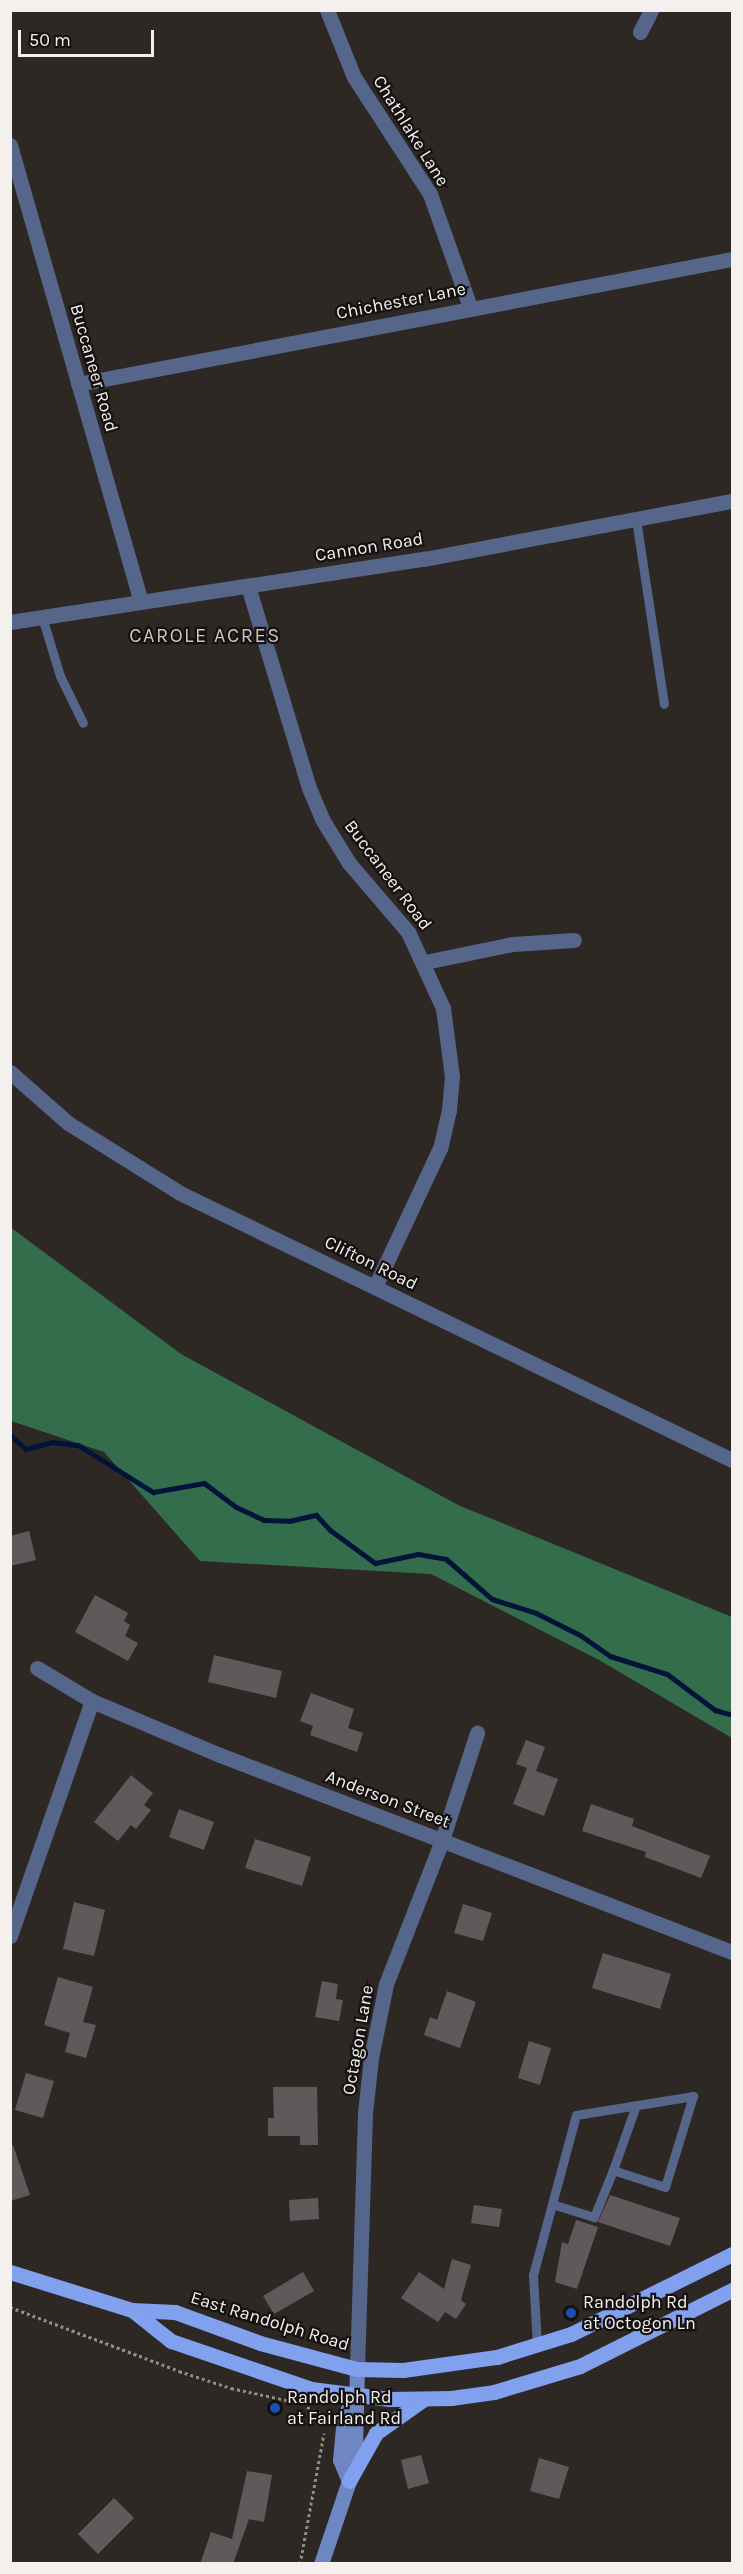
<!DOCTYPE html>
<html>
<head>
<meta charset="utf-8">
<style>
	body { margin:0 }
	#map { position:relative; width:743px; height:2574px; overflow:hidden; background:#2e2825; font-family:Karla,sans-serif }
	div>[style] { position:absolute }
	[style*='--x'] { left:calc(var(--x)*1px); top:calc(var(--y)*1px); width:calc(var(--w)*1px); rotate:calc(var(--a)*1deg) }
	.forest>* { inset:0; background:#346d4c }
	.stream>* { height:5px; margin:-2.5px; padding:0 2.5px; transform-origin:2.5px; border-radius:2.5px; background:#00143a }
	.building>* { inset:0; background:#60595c }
	.path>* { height:3px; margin-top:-1.5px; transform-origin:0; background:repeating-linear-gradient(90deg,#928d8a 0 3px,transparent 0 6px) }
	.lane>* { height:9px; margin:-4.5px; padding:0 4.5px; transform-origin:4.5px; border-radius:4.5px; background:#56668b }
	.street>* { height:15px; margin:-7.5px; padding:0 7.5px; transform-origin:7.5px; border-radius:7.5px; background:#56668b }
	.secondary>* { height:15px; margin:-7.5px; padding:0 7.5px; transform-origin:7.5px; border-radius:7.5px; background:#6e87c3 }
	.primary>* { height:15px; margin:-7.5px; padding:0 7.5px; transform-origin:7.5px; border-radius:7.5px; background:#81a0ee }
	.dots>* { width:16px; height:16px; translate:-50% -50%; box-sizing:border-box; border:3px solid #141110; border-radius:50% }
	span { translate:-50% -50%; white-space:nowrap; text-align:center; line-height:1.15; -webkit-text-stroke:4.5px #141110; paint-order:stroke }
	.street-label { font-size:18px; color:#f4f0ee }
	.poi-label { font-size:18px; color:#f4f0ee }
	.left { translate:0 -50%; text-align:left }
	.neighbourhood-label { font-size:20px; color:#cdc5c2; letter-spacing:1.5px }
	.frame { position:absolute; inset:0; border:12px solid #f4f0ee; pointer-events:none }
	.scale { position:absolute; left:18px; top:30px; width:136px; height:27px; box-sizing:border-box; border:3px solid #f4f0ee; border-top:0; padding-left:8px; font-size:18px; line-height:21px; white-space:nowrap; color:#f4f0ee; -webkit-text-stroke:4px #141110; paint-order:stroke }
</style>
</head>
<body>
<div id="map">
	<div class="forest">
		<div style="clip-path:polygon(10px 1227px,181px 1354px,458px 1505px,732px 1617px,732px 1738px,599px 1660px,431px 1574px,200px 1561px,104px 1452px,11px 1421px)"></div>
	</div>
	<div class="stream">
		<div style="--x:10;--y:1435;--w:21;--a:41"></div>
		<div style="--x:26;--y:1449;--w:27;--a:-15"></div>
		<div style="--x:52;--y:1442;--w:26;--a:7"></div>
		<div style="--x:78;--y:1445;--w:89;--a:32.1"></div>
		<div style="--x:153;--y:1492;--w:52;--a:-10"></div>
		<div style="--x:204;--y:1483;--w:40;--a:37"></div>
		<div style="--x:236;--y:1507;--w:31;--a:25"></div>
		<div style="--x:264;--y:1520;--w:25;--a:2"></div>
		<div style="--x:289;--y:1521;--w:28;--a:-13"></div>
		<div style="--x:316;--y:1515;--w:21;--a:47"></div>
		<div style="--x:330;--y:1530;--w:56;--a:36.3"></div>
		<div style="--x:375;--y:1563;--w:44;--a:-11.8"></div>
		<div style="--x:418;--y:1554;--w:28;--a:10"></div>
		<div style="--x:446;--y:1559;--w:61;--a:41"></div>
		<div style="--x:492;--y:1599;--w:46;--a:17.7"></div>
		<div style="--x:536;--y:1613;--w:49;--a:26.6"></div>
		<div style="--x:580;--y:1635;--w:37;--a:35"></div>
		<div style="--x:610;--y:1656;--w:60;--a:17.5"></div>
		<div style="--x:667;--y:1674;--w:60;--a:36.9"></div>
		<div style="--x:715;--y:1710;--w:18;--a:16"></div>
	</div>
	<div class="building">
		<div style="clip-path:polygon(29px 1531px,36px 1560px,10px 1566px,10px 1536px)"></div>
		<div style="clip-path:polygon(95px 1595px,128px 1613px,124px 1621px,130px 1625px,125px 1636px,138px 1643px,128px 1661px,75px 1632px)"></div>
		<div style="clip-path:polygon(214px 1655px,282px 1671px,276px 1698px,208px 1682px)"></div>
		<div style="clip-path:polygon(311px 1693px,354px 1709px,348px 1728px,363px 1733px,357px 1752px,310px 1735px,313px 1726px,300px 1721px)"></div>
		<div style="clip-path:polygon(526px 1740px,545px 1747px,536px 1771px,558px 1779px,544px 1816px,513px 1804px,527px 1768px,516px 1764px)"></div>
		<div style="clip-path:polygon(131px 1775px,153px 1793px,144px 1805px,151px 1810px,136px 1829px,131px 1825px,118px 1841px,94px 1822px)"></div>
		<div style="clip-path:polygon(591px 1804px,634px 1819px,632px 1826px,710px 1856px,701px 1878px,645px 1857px,646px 1852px,582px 1831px)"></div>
		<div style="clip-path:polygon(179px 1809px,214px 1822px,204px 1850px,169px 1837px)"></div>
		<div style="clip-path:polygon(255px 1839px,311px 1857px,302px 1886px,245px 1868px)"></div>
		<div style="clip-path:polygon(74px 1902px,105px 1910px,94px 1956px,63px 1949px)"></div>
		<div style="clip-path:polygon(463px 1904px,492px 1913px,483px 1941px,454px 1933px)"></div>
		<div style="clip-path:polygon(603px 1953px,671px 1974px,660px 2009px,592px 1988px)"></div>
		<div style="clip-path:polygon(58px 1977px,93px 1987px,83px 2022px,96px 2025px,86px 2058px,65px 2052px,70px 2033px,44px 2025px)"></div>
		<div style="clip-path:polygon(322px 1981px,338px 1984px,336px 1999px,343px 2000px,339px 2021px,315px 2017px)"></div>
		<div style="clip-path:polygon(447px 1991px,476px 2002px,460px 2048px,424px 2035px,430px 2017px,437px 2020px)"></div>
		<div style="clip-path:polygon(529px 2041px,551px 2048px,540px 2085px,518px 2078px)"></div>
		<div style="clip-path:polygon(26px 2073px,54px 2081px,43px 2118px,15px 2110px)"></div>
		<div style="clip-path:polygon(273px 2087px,317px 2087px,318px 2145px,300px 2145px,300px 2136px,268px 2136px,268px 2118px,274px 2118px)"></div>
		<div style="clip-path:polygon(13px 2145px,30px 2195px,10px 2201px,10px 2146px)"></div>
		<div style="clip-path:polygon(610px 2195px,680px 2218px,670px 2246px,598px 2222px)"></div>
		<div style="clip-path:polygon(318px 2198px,319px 2219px,290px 2221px,289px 2200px)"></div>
		<div style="clip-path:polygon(474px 2205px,502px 2209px,499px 2227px,471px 2223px)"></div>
		<div style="clip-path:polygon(576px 2220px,598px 2227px,577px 2289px,555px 2282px,562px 2242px,568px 2244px)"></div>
		<div style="clip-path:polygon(452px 2259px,471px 2265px,461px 2300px,466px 2304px,456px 2319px,445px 2312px,438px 2322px,401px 2298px,419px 2272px,444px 2289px)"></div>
		<div style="clip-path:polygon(303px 2272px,314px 2291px,274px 2314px,263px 2296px)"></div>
		<div style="clip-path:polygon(421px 2455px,429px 2483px,408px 2489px,401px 2460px)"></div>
		<div style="clip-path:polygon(539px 2458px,569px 2467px,559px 2499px,530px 2491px)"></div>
		<div style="clip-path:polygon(247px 2471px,272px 2475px,264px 2522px,249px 2519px,233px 2564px,200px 2564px,211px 2532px,232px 2539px)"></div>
		<div style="clip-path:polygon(114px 2498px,134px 2518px,98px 2554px,78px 2534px)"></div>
	</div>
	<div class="path">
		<div style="--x:10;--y:2307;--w:181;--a:20.7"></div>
		<div style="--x:179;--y:2371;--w:55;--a:18.1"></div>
		<div style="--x:231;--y:2388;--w:60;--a:12.4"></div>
		<div style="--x:307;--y:2407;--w:22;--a:27"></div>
		<div style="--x:300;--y:2564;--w:133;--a:-79.6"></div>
	</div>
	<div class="lane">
		<div style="--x:636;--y:519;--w:187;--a:81.4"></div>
		<div style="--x:42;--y:617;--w:62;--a:73"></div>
		<div style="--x:60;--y:676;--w:52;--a:63.9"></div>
		<div style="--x:613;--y:2170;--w:69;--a:-70.5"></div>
		<div style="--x:537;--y:2345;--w:70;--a:-93.3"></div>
		<div style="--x:533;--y:2275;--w:73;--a:-75"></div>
		<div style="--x:552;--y:2204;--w:92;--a:-74.9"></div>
		<div style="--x:576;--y:2115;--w:119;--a:-9.2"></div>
		<div style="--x:693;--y:2096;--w:95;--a:107.1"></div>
		<div style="--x:665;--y:2187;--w:55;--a:-161.9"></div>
		<div style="--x:613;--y:2170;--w:51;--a:112"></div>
		<div style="--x:594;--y:2217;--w:44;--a:-162.8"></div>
	</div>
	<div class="street">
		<div style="--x:327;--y:10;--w:72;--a:68.1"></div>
		<div style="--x:354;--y:77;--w:140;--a:57"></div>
		<div style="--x:430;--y:194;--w:120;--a:70.5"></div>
		<div style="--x:640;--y:32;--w:25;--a:-63"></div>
		<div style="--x:10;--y:145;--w:475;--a:74"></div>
		<div style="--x:78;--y:384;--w:666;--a:-10.82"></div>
		<div style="--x:248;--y:586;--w:211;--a:73.2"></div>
		<div style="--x:309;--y:788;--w:34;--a:67"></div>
		<div style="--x:322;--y:819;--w:52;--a:58.5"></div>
		<div style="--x:349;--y:863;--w:91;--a:49.5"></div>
		<div style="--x:408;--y:932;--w:84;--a:65.3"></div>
		<div style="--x:443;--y:1008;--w:69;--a:82.5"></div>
		<div style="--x:452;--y:1076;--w:34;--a:95"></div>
		<div style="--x:449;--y:1110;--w:39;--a:103"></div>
		<div style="--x:440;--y:1148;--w:153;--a:115.1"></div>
		<div style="--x:10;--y:622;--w:419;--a:-8.7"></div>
		<div style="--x:424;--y:559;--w:313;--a:-10.7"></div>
		<div style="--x:425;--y:962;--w:90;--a:-11.6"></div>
		<div style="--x:513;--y:944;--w:61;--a:-3.8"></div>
		<div style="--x:10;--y:1072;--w:77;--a:41.3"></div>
		<div style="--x:68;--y:1123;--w:132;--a:32"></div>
		<div style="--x:180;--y:1193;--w:613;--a:25.81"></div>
		<div style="--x:37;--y:1668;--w:64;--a:31"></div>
		<div style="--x:92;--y:1701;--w:139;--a:22.9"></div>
		<div style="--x:220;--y:1755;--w:549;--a:21.05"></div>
		<div style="--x:10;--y:1936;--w:249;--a:-70.8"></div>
		<div style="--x:357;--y:2369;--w:256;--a:-88.2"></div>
		<div style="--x:365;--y:2113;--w:55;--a:-83.8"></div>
		<div style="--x:371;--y:2058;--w:76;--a:-78.5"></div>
		<div style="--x:386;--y:1984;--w:155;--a:-68.7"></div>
		<div style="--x:442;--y:1840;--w:113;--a:-71.9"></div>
	</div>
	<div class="secondary">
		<div style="--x:349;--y:2481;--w:23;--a:-113"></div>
		<div style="--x:340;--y:2460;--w:43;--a:-84.7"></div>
		<div style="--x:344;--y:2417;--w:23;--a:-65"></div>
		<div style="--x:321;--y:2564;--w:88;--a:-71.4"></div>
		<div style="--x:349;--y:2481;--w:33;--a:-79"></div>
		<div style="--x:355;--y:2449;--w:80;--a:-88.6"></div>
	</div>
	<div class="primary">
		<div style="--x:10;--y:2272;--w:128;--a:17.3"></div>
		<div style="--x:132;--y:2310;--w:43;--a:2.7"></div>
		<div style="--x:175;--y:2312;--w:90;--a:20"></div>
		<div style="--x:260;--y:2343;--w:100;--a:15"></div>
		<div style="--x:357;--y:2369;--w:46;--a:1.2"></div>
		<div style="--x:403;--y:2370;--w:95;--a:-7.9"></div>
		<div style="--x:497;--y:2357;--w:77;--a:-17.3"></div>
		<div style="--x:571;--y:2334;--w:180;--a:-26.4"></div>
		<div style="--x:132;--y:2310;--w:50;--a:38.5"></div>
		<div style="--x:171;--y:2341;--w:148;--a:18.9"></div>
		<div style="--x:311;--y:2389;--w:79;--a:7.3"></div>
		<div style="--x:389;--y:2399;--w:62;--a:-0.9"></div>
		<div style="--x:451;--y:2398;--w:43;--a:-7.9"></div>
		<div style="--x:494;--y:2392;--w:90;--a:-16.8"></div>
		<div style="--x:580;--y:2366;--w:170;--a:-26.6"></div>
		<div style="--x:349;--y:2481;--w:55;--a:-60.6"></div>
		<div style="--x:376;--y:2433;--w:59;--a:-35.3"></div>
	</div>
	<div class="dots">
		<div style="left:571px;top:2313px;background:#1a4fb4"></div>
		<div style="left:275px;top:2408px;background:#1a4fb4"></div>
	</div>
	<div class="street-label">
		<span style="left:411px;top:131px;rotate:58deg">Chathlake Lane</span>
		<span style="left:401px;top:301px;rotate:-11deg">Chichester Lane</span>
		<span style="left:94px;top:368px;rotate:74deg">Buccaneer Road</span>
		<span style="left:369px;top:547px;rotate:-9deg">Cannon Road</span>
		<span style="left:388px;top:875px;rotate:53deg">Buccaneer Road</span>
		<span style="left:371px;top:1263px;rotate:26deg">Clifton Road</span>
		<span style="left:388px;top:1799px;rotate:21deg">Anderson Street</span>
		<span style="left:358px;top:2040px;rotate:-80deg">Octagon Lane</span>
		<span style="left:270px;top:2321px;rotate:17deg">East Randolph Road</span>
	</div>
	<div class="poi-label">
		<span class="left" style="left:583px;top:2313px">Randolph Rd<br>at Octogon Ln</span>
		<span class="left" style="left:287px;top:2408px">Randolph Rd<br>at Fairland Rd</span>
	</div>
	<div class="neighbourhood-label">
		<span style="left:205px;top:635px">CAROLE ACRES</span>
	</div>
	<div class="frame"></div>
	<div class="scale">50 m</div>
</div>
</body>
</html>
